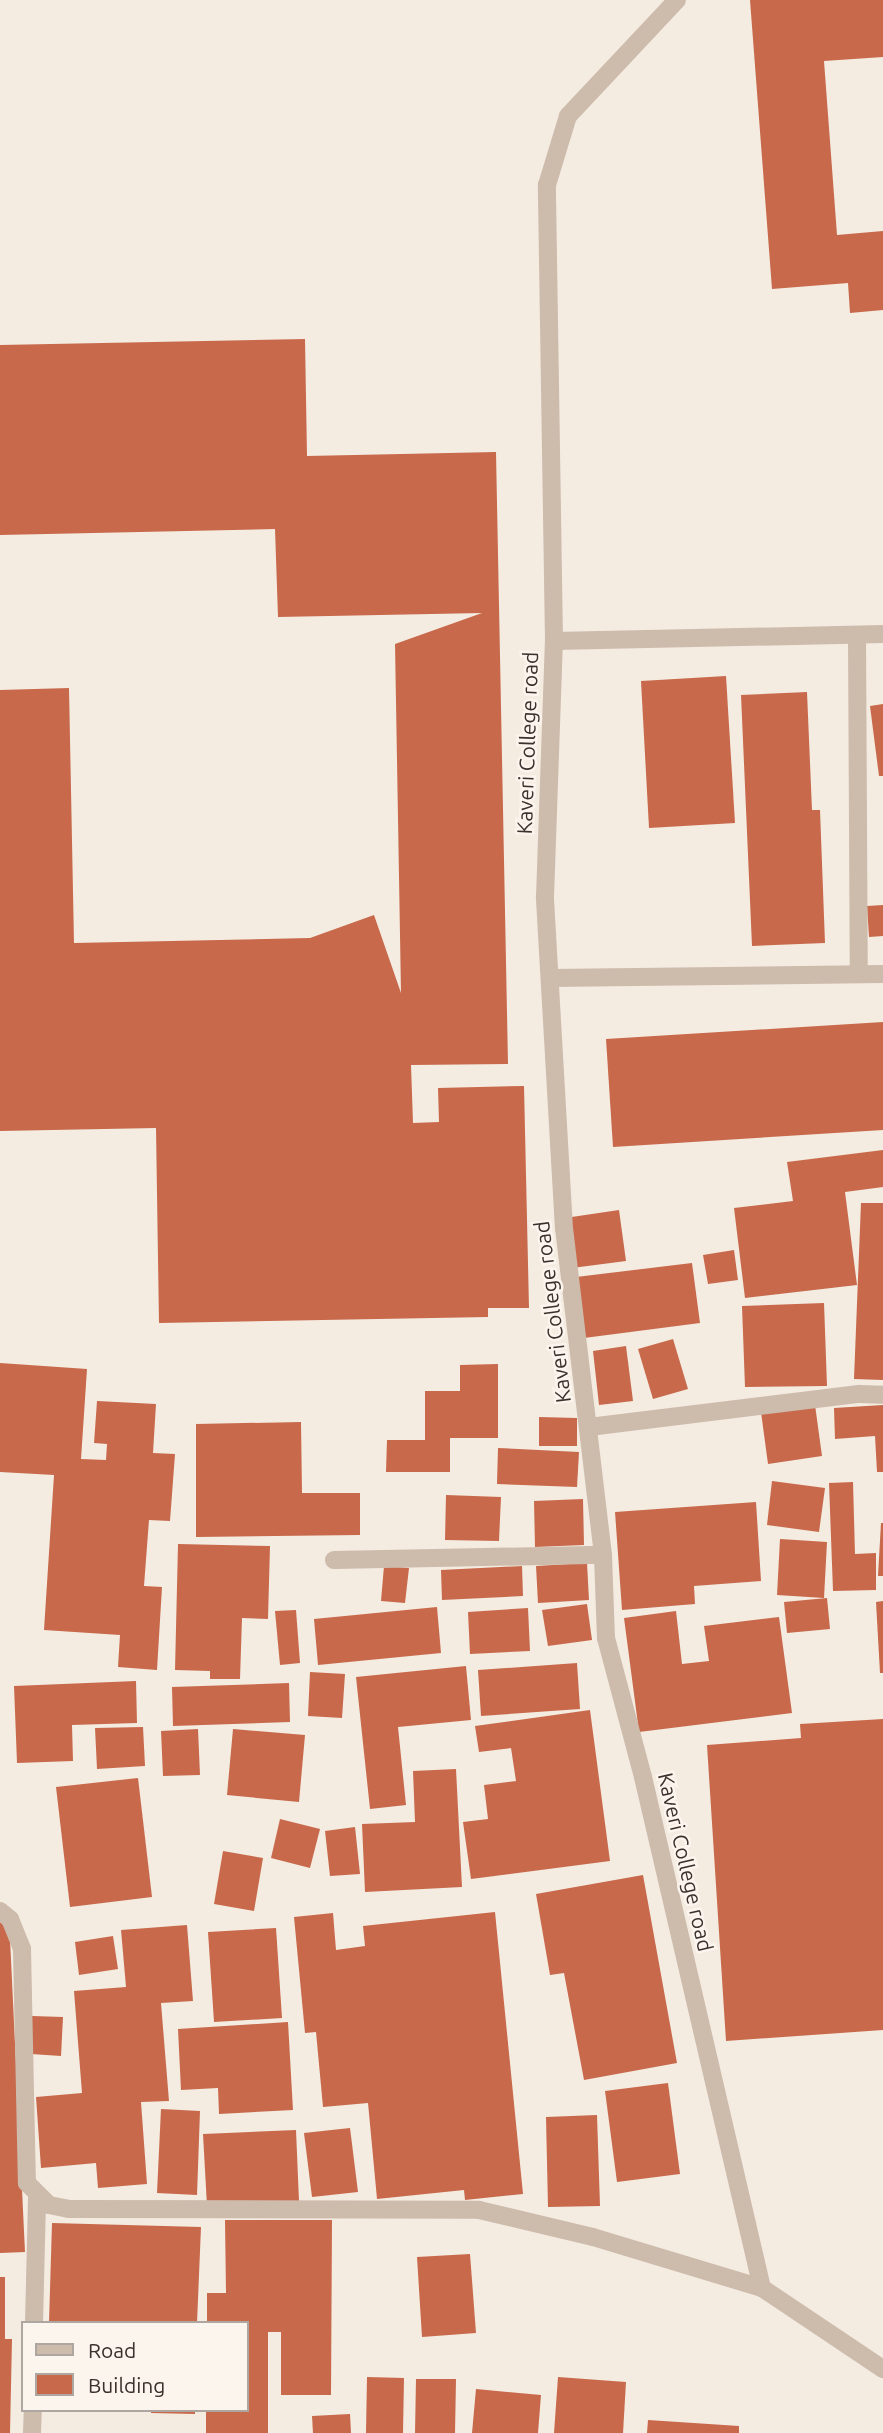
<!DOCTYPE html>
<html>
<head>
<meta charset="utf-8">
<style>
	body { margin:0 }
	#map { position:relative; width:883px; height:2433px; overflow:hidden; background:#f4ebe1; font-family:Ubuntu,sans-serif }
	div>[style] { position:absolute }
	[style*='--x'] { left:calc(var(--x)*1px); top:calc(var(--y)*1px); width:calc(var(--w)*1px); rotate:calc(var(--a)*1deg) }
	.building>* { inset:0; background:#c8694b }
	.minor>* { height:18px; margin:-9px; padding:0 9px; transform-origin:9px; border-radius:9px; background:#cdbbac }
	span { translate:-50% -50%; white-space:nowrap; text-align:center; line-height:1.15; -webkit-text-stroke:5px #fbf5ee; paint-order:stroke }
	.street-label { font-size:21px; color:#3b302b }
	.legend { position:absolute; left:21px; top:2321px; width:228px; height:91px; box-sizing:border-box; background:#fbf5ee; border:2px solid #aea6a0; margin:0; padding:9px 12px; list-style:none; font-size:21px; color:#3b302b }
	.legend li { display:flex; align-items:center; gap:14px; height:35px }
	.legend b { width:35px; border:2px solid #aea6a0 }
</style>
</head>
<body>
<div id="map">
	<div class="building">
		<div style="clip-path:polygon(750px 0,883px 0,883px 57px,824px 61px,837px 235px,883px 231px,883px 310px,850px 313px,848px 283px,772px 289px)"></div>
		<div style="clip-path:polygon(305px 339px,307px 456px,496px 452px,508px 1064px,411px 1065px,413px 1123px,439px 1122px,438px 1088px,524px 1086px,529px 1308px,488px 1308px,488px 1317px,159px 1323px,156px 1128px,0 1131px,0 690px,69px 688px,74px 943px,310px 938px,374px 915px,401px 993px,395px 644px,482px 613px,278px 617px,275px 529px,0 535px,0 345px)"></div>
		<div style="clip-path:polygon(726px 676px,735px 823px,649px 828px,641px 681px)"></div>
		<div style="clip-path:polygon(807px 692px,812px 810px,820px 810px,825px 943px,752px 946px,741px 695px)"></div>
		<div style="clip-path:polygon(883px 704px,883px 776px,879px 776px,870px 706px)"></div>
		<div style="clip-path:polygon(883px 905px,883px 936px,869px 937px,867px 906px)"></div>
		<div style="clip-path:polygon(883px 1022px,883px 1130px,613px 1147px,606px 1039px)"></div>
		<div style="clip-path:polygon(883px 1150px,883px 1187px,845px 1192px,857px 1285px,745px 1298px,734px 1208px,793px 1201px,787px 1162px)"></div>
		<div style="clip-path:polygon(861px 1203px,883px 1203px,883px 1380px,854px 1379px)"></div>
		<div style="clip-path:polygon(619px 1210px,626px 1261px,572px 1268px,565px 1218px)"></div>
		<div style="clip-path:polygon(734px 1250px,738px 1280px,708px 1284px,703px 1255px)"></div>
		<div style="clip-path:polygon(692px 1263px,700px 1323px,584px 1338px,576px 1277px)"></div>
		<div style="clip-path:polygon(824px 1303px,827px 1386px,745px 1387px,742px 1306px)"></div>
		<div style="clip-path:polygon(673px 1339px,688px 1389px,653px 1399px,638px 1349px)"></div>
		<div style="clip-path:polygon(626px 1346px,633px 1401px,599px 1405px,593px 1351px)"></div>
		<div style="clip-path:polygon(0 1363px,87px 1369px,81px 1459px,106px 1460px,107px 1444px,94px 1443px,97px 1401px,156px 1404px,153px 1453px,175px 1454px,170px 1521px,149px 1520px,144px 1586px,162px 1587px,157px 1670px,118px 1667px,120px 1635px,44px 1630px,54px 1475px,0 1472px)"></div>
		<div style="clip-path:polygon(498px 1364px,498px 1438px,450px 1438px,450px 1472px,386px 1472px,387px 1440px,425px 1440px,425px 1391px,460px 1391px,460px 1365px)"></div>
		<div style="clip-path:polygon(815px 1405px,822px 1456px,768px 1464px,761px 1412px)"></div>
		<div style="clip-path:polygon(883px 1405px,883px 1472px,877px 1472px,875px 1436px,835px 1439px,834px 1408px)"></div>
		<div style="clip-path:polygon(539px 1417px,577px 1418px,577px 1446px,539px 1446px)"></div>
		<div style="clip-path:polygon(301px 1422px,302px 1493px,360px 1493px,360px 1535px,196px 1537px,196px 1424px)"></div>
		<div style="clip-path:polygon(498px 1448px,579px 1452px,577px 1487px,497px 1484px)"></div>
		<div style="clip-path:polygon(772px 1481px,825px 1488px,819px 1532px,767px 1525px)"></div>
		<div style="clip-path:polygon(853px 1482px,855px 1554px,876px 1553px,876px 1590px,833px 1591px,829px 1483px)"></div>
		<div style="clip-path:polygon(446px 1495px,501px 1497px,499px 1541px,445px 1540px)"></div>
		<div style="clip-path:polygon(583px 1499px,584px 1545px,535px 1547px,534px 1501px)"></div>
		<div style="clip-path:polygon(756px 1502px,761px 1581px,694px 1586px,695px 1604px,622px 1610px,615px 1512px)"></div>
		<div style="clip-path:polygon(881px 1523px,883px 1523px,883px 1576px,878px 1576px)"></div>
		<div style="clip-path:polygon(780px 1539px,827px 1542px,824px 1598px,777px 1595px)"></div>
		<div style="clip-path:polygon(178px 1544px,270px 1546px,268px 1619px,242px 1618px,240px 1679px,210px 1679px,210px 1671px,175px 1670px)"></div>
		<div style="clip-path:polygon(587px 1563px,589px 1600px,538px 1603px,536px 1566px)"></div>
		<div style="clip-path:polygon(384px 1566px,409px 1568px,405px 1603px,381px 1601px)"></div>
		<div style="clip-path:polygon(522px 1566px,523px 1596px,442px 1600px,441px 1570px)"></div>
		<div style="clip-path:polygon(827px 1598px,830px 1629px,787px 1633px,784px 1602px)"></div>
		<div style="clip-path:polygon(883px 1601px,883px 1673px,880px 1673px,876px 1602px)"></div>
		<div style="clip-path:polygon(587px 1604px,592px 1640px,548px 1646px,542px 1610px)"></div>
		<div style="clip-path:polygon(437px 1607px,441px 1653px,318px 1665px,314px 1619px)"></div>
		<div style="clip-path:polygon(528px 1608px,530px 1651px,470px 1654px,468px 1612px)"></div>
		<div style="clip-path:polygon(296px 1610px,300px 1663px,280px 1665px,275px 1611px)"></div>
		<div style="clip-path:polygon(676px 1611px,682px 1664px,709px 1661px,704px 1626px,779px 1617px,792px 1713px,639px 1732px,624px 1618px)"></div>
		<div style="clip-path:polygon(577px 1663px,580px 1709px,481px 1716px,478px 1670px)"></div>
		<div style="clip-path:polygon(466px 1666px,471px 1720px,398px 1727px,406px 1805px,370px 1809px,356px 1677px)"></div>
		<div style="clip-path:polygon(310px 1672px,345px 1674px,342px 1718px,308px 1716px)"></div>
		<div style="clip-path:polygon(136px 1681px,137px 1723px,72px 1725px,73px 1761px,17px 1763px,14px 1686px)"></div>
		<div style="clip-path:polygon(289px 1683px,290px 1722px,173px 1726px,172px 1687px)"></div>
		<div style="clip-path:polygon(590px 1710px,610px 1861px,471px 1879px,463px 1822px,488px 1819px,484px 1785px,516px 1781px,511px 1748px,479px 1752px,475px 1726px)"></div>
		<div style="clip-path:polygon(883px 1719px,883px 2030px,726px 2041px,707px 1745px,801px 1738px,800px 1724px)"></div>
		<div style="clip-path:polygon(143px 1727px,145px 1766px,97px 1769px,95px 1728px)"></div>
		<div style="clip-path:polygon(198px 1729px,200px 1775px,163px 1776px,161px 1731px)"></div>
		<div style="clip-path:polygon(233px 1729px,305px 1735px,299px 1802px,227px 1795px)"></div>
		<div style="clip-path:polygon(456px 1769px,462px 1887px,365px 1892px,362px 1824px,415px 1822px,413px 1771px)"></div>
		<div style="clip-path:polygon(138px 1778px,152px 1897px,70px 1907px,56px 1787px)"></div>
		<div style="clip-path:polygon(280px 1819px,320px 1829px,310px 1868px,271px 1858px)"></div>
		<div style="clip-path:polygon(355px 1827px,360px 1874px,330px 1876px,325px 1831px)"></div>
		<div style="clip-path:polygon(223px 1851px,263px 1858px,254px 1911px,214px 1904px)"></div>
		<div style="clip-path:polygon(643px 1875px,677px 2063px,584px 2080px,564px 1973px,550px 1975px,536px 1894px)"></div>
		<div style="clip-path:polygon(495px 1912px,523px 2194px,465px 2200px,464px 2190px,377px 2199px,368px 2103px,323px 2107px,316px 2032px,305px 2033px,294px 1917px,333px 1913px,336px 1950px,365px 1946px,363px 1926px)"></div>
		<div style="clip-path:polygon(0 1918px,9px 1918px,25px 2252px,0 2253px)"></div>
		<div style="clip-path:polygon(187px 1925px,193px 2001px,161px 2003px,169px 2101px,141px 2102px,147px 2184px,98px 2188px,96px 2163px,41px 2168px,36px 2097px,82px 2093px,74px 1991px,126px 1987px,121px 1930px)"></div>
		<div style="clip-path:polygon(276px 1928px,282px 2018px,214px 2022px,208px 1932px)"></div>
		<div style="clip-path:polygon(113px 1936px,118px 1969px,79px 1975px,75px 1942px)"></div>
		<div style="clip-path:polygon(32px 2016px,63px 2017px,61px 2056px,31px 2054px)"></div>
		<div style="clip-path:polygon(288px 2022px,293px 2110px,219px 2114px,218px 2088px,181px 2090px,178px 2029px)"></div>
		<div style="clip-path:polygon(668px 2083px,680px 2174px,617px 2182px,605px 2091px)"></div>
		<div style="clip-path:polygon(161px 2109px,200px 2111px,197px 2195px,157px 2193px)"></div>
		<div style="clip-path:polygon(597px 2115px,600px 2206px,548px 2207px,546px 2117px)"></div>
		<div style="clip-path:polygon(350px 2128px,358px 2192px,312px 2197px,304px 2133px)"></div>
		<div style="clip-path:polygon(296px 2130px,299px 2201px,207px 2206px,203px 2134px)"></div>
		<div style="clip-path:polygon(225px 2220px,332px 2220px,331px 2395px,281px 2395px,281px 2332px,268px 2332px,268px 2433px,206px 2433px,206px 2410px,247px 2410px,247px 2323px,207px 2323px,207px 2293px,226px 2293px)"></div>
		<div style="clip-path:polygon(52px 2223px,201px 2227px,197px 2323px,49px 2323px)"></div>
		<div style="clip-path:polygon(470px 2254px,476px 2333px,422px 2337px,417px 2257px)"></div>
		<div style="clip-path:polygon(0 2277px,5px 2277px,5px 2339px,12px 2339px,10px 2433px,0 2433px)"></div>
		<div style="clip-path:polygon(367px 2377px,404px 2378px,403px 2433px,366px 2433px)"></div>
		<div style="clip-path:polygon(558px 2377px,626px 2382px,623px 2433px,554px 2433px)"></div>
		<div style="clip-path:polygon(416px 2379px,456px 2379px,455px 2433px,415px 2433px)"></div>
		<div style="clip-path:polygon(476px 2389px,541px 2395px,538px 2433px,472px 2433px)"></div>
		<div style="clip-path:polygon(151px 2410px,195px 2410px,195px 2414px,151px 2413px)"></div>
		<div style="clip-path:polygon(350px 2414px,351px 2433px,313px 2433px,312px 2416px)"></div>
		<div style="clip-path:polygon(648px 2420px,739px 2426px,739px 2433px,647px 2433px)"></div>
	</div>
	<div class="minor">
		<div style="--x:857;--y:635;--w:339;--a:89.7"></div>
		<div style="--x:554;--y:641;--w:456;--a:-90.9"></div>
		<div style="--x:547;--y:185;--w:72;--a:-73.1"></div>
		<div style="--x:568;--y:116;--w:159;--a:-46.8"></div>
		<div style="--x:550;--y:978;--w:333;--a:-0.7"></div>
		<div style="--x:589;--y:1427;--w:272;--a:-7"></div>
		<div style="--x:859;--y:1394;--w:24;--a:2"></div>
		<div style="--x:334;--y:1560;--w:269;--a:-1.1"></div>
		<div style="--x:0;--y:1911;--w:13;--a:39"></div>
		<div style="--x:10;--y:1919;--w:32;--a:68"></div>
		<div style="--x:22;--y:1949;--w:234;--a:88.8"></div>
		<div style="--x:27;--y:2183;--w:31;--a:45"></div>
		<div style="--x:49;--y:2205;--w:20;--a:11"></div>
		<div style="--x:69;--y:2209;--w:410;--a:0.1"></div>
		<div style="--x:479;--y:2210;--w:117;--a:13.3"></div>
		<div style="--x:593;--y:2237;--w:177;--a:16.8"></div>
		<div style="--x:762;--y:2288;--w:146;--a:33.8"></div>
		<div style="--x:762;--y:2288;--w:525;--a:-103.11"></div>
		<div style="--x:643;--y:1777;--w:144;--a:-104.9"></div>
		<div style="--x:606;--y:1638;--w:83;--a:-92.1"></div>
		<div style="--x:603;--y:1555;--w:328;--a:-96.8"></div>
		<div style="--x:564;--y:1229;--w:333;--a:-93.3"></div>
		<div style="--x:545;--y:897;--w:256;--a:-88"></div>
		<div style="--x:554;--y:641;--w:329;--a:-1.2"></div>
		<div style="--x:34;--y:2323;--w:127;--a:-88.6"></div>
		<div style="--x:32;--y:2433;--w:23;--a:-88"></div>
	</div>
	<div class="street-label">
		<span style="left:527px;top:743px;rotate:-88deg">Kaveri College road</span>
		<span style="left:552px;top:1312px;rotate:-97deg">Kaveri College road</span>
		<span style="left:686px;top:1862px;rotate:77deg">Kaveri College road</span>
	</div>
	<ul class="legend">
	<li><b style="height:9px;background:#cdbbac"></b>Road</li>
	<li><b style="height:19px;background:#c8694b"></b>Building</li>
	</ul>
</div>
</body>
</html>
